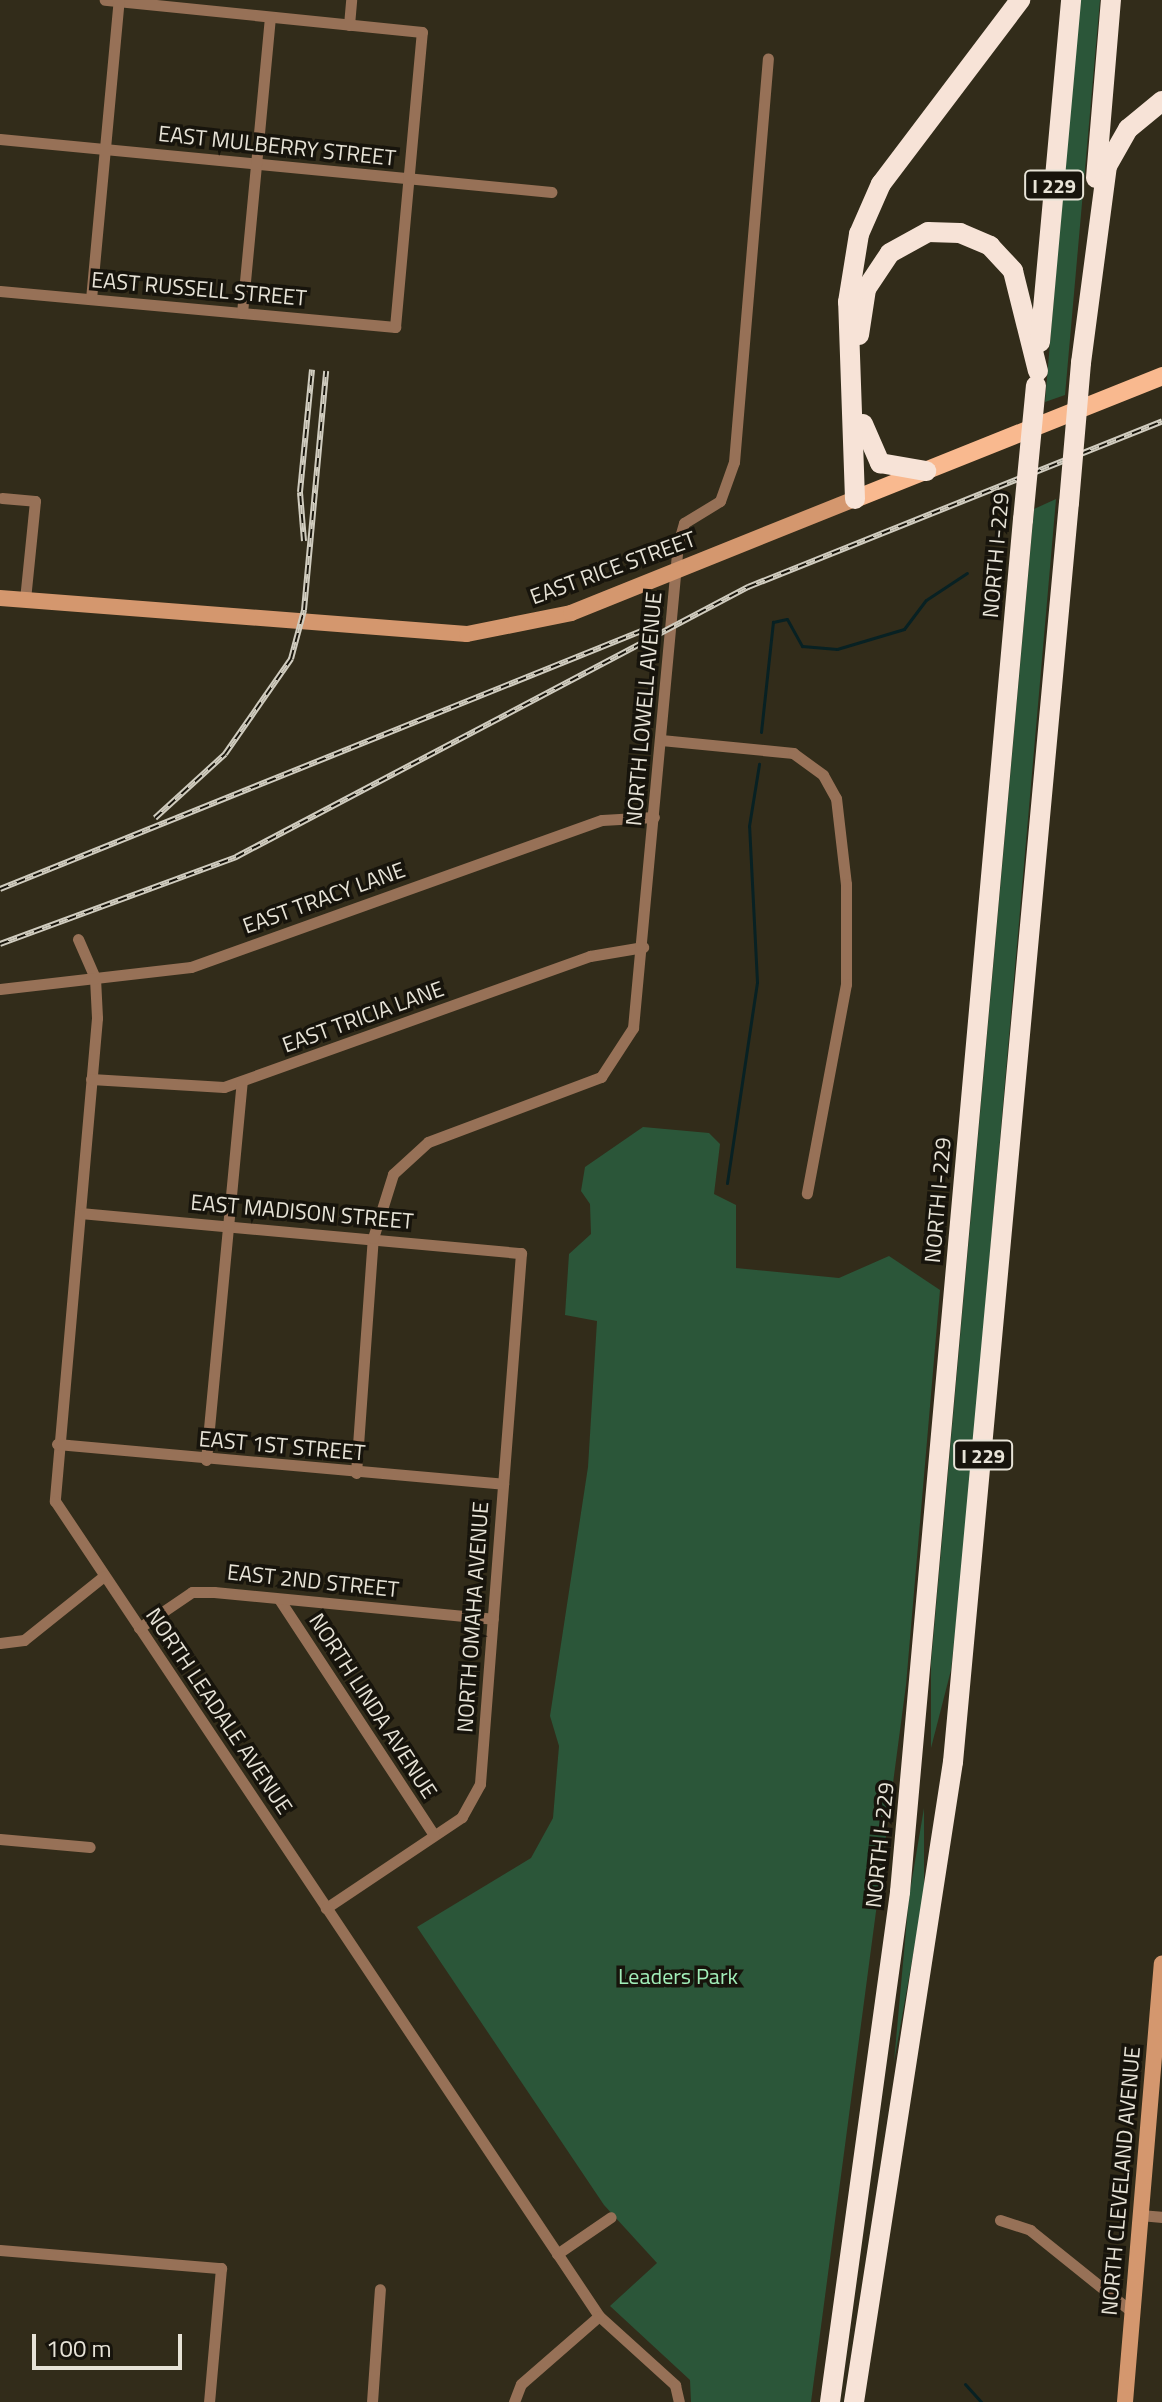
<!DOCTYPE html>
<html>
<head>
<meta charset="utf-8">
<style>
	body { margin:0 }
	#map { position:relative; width:1162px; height:2402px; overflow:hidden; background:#322c1a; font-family:"Titillium Web",sans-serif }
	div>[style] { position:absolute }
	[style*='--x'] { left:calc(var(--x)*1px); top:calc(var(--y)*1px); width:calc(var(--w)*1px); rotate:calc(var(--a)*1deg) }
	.green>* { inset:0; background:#2b5639 }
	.stream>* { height:3px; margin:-1.5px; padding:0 1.5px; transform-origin:1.5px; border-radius:1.5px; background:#082123 }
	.street>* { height:11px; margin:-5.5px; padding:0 5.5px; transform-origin:5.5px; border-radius:5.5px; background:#977157 }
	.secondary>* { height:16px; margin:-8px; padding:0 8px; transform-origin:8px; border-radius:8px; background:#d4976e }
	.primary>* { height:18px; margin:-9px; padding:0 9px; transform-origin:9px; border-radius:9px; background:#f9b98f }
	.highway>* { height:20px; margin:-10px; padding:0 10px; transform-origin:10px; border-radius:10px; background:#f7e3d7 }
	.rail>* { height:6px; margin-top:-3px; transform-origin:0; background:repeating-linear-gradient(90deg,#17140c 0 9px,#d0ccbf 0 18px); box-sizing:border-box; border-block:2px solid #d0ccbf }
	.highway-bridge>* { height:20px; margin:-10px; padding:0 10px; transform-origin:10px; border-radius:10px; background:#f7e3d7 }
	span { translate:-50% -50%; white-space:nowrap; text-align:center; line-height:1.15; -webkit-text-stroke:7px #17140c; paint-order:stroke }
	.shield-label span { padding:2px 6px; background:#17140c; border:2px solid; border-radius:6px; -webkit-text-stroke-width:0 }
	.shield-label { font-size:20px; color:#e7e3d7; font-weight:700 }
	.street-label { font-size:22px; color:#e7e3d7 }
	.park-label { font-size:22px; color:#a2efb9 }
	.scale { position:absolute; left:32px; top:2334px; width:150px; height:36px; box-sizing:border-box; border:4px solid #e7e3d7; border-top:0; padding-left:10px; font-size:24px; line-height:28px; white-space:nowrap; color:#e7e3d7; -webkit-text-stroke:6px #17140c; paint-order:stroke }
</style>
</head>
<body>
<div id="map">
	<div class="green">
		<div style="clip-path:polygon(1079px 0,1100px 0,1065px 395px,1045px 402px)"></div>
		<div style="clip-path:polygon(1056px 499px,965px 1539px,951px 1670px,931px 1748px,931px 1663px,1034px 509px)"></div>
		<div style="clip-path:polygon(643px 1127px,709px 1133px,720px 1144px,714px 1194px,736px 1205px,736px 1268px,839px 1278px,889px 1256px,940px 1290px,906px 1685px,811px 2402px,691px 2402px,690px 2380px,610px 2306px,657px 2263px,604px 2205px,417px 1927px,531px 1858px,553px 1818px,559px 1746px,550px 1716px,588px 1467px,597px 1321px,565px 1315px,569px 1254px,591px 1234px,590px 1204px,581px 1191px,585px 1167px)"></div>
		<div style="clip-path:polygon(924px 1808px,924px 1893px,894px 2062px,909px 1897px)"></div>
	</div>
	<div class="stream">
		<div style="--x:761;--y:732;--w:111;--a:-83.8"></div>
		<div style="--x:773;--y:622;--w:14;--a:-12"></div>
		<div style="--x:787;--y:619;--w:31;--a:61"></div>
		<div style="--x:802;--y:646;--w:35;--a:5"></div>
		<div style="--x:837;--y:649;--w:70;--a:-16.6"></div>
		<div style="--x:904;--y:629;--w:36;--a:-53"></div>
		<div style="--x:926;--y:600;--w:49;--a:-33.4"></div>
		<div style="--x:727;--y:1183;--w:203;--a:-81.5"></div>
		<div style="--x:757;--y:982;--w:156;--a:-92.9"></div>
		<div style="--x:749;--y:826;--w:63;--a:-80.8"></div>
		<div style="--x:965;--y:2384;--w:24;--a:48"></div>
	</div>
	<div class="street">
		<div style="--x:349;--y:25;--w:25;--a:-85"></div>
		<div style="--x:0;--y:139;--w:554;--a:5.49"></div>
		<div style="--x:0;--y:291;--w:397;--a:5.2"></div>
		<div style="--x:395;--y:327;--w:296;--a:-84.8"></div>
		<div style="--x:422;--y:32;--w:319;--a:-174.2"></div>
		<div style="--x:91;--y:299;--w:300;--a:-84.7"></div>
		<div style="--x:242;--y:313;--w:297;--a:-84.6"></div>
		<div style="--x:2;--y:498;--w:33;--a:5"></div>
		<div style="--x:35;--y:501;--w:100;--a:95.8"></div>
		<div style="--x:661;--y:740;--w:133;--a:5.6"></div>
		<div style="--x:793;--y:753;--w:37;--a:36"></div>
		<div style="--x:823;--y:775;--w:26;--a:61"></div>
		<div style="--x:836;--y:798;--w:87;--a:83.4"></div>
		<div style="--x:846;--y:884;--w:100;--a:90"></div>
		<div style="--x:846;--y:984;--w:213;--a:100.6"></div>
		<div style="--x:78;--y:939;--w:43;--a:66.4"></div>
		<div style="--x:95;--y:978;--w:40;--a:87.1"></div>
		<div style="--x:97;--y:1018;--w:485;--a:95"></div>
		<div style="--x:55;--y:1501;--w:980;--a:56.28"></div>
		<div style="--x:599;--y:2316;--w:103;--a:42.2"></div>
		<div style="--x:675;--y:2385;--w:17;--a:77"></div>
		<div style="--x:0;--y:989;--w:192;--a:-6.6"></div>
		<div style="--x:191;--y:967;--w:436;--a:-19.7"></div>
		<div style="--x:602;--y:820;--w:52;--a:-3.3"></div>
		<div style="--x:91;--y:1079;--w:133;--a:3.4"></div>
		<div style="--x:224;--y:1087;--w:389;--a:-19.7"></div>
		<div style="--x:590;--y:956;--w:54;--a:-9.6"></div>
		<div style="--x:80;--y:1213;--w:443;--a:5.2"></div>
		<div style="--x:521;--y:1253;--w:533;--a:94.42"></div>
		<div style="--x:480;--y:1784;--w:38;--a:119"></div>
		<div style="--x:462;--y:1817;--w:164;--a:146.2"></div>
		<div style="--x:57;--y:1444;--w:448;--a:5.1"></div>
		<div style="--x:206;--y:1460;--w:380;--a:-84.6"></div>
		<div style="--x:356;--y:1473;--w:236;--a:-85.9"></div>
		<div style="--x:373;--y:1238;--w:67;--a:-72.6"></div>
		<div style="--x:393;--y:1174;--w:47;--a:-42.4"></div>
		<div style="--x:428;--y:1142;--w:185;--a:-20.6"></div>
		<div style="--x:601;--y:1077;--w:59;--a:-56.9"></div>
		<div style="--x:633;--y:1028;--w:486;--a:-84.7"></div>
		<div style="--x:678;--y:544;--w:22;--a:-74"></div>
		<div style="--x:684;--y:523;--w:42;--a:-31.4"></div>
		<div style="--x:720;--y:501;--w:41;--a:-70.3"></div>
		<div style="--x:734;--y:462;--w:405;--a:-85.2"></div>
		<div style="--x:279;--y:1599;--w:282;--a:56.7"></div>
		<div style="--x:139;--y:1628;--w:64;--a:-34.2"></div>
		<div style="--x:192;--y:1592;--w:22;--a:0"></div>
		<div style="--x:214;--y:1592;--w:280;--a:5.5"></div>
		<div style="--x:0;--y:1643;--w:24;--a:-7"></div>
		<div style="--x:24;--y:1640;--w:102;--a:-38.7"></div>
		<div style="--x:0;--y:1839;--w:90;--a:5.1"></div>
		<div style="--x:1140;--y:2215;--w:22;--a:5"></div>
		<div style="--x:1000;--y:2220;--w:32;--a:18"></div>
		<div style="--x:1030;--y:2230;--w:131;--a:38.8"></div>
		<div style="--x:0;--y:2250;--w:222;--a:4.7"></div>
		<div style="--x:221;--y:2268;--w:135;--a:95.1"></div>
		<div style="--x:557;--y:2254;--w:65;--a:-34.4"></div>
		<div style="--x:372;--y:2402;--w:113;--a:-86"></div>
		<div style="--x:514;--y:2402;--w:19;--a:-69"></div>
		<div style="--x:521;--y:2384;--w:103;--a:-41.1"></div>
	</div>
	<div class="secondary">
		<div style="--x:0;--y:598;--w:468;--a:4.4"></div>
		<div style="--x:467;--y:634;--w:106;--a:-11.4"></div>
		<div style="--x:571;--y:613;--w:306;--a:-21.9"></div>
		<div style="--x:1125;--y:2402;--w:440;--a:-85.2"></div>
	</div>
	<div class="primary">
		<div style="--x:855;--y:499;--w:331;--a:-21.8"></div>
	</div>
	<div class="highway">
		<div style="--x:1096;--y:178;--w:179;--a:-85.2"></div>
		<div style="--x:859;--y:335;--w:47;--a:-81.3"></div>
		<div style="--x:866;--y:289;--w:43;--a:-56.3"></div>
		<div style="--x:890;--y:253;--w:43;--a:-28.9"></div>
		<div style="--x:928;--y:232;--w:32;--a:2"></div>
		<div style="--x:960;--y:233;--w:33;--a:23"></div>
		<div style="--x:990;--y:246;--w:34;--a:47"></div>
		<div style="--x:1013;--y:271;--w:103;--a:76"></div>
		<div style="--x:1040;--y:342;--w:343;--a:-84.8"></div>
		<div style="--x:1081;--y:363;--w:199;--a:-82.5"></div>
		<div style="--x:1107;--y:166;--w:43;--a:-60.4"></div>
		<div style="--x:1128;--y:129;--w:44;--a:-39.5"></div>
		<div style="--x:863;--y:424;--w:43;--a:66.4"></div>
		<div style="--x:880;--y:463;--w:47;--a:9.9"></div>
		<div style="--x:855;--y:499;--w:197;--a:-92"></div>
		<div style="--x:848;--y:302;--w:69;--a:-80.8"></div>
		<div style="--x:859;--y:234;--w:55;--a:-66.3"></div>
		<div style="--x:881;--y:184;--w:231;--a:-52.9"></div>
		<div style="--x:830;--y:2402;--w:515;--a:-82.18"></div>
		<div style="--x:900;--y:1892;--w:1378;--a:-84.88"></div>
		<div style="--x:854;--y:2402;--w:648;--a:-81.21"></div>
		<div style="--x:953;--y:1762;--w:1264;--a:-84.74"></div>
	</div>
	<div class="rail">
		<div style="--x:304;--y:541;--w:49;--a:-94.7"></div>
		<div style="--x:300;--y:492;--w:123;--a:-84.4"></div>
		<div style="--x:155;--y:818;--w:95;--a:-42.4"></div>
		<div style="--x:225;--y:754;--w:116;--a:-55.2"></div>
		<div style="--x:291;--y:659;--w:51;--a:-75.1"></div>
		<div style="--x:304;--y:610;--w:240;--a:-84.7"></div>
		<div style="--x:0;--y:889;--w:694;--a:-21.91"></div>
		<div style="--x:0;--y:944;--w:252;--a:-20.2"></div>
		<div style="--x:236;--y:857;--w:579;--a:-27.8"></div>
		<div style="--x:748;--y:587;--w:446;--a:-21.8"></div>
	</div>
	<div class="highway-bridge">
		<div style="--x:1069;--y:503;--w:141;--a:-85.1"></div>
		<div style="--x:1023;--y:520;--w:135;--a:-84.5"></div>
	</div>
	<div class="shield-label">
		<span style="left:1054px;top:185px">I 229</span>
		<span style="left:983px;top:1455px">I 229</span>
	</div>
	<div class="street-label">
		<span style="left:277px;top:146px;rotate:6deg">EAST MULBERRY STREET</span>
		<span style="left:199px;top:289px;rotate:5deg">EAST RUSSELL STREET</span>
		<span style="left:996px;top:555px;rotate:-85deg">NORTH I-229</span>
		<span style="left:613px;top:568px;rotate:-20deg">EAST RICE STREET</span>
		<span style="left:644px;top:709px;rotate:-85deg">NORTH LOWELL AVENUE</span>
		<span style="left:324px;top:898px;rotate:-20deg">EAST TRACY LANE</span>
		<span style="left:363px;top:1017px;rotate:-20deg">EAST TRICIA LANE</span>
		<span style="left:938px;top:1200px;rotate:-85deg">NORTH I-229</span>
		<span style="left:302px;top:1212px;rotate:5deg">EAST MADISON STREET</span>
		<span style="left:282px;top:1446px;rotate:5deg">EAST 1ST STREET</span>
		<span style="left:313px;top:1581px;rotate:6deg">EAST 2ND STREET</span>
		<span style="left:473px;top:1617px;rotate:-86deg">NORTH OMAHA AVENUE</span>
		<span style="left:373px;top:1706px;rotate:57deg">NORTH LINDA AVENUE</span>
		<span style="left:219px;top:1711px;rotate:56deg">NORTH LEADALE AVENUE</span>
		<span style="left:880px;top:1845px;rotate:-84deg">NORTH I-229</span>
		<span style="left:1121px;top:2181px;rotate:-85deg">NORTH CLEVELAND AVENUE</span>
	</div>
	<div class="park-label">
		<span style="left:678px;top:1977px">Leaders Park</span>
	</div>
	<div class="scale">100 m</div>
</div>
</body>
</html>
